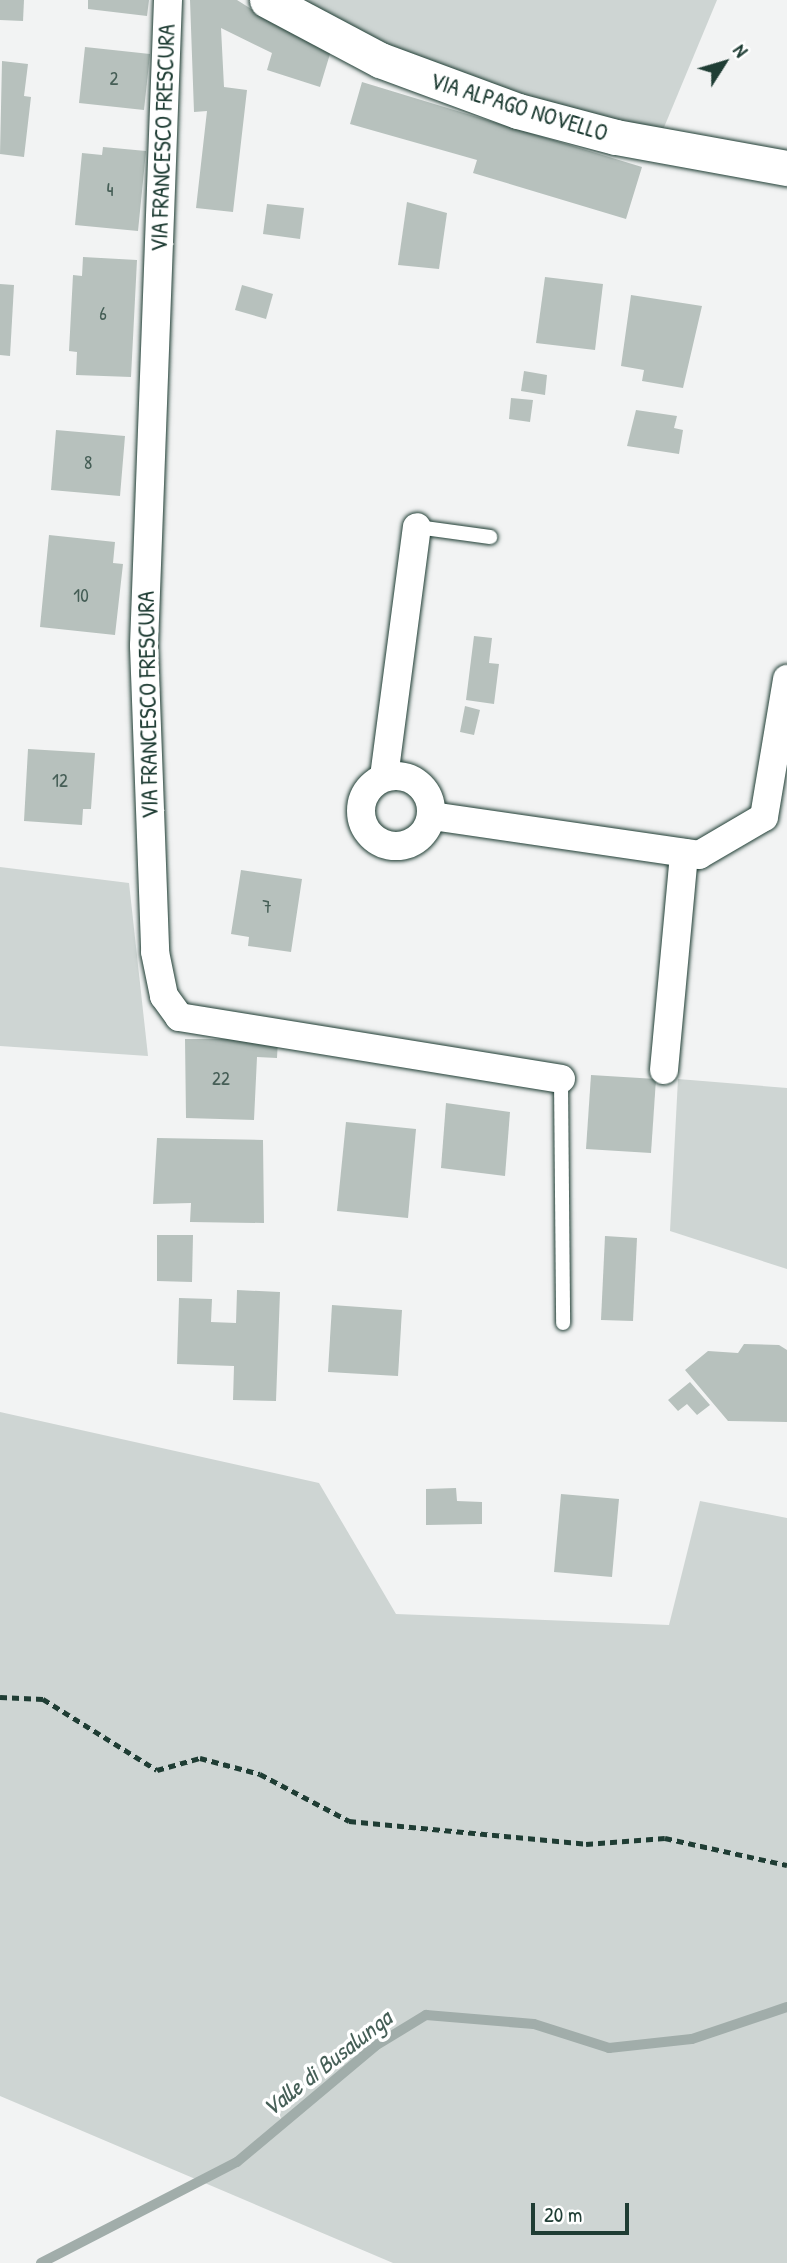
<!DOCTYPE html>
<html>
<head>
<meta charset="utf-8">
<style>
	body { margin:0 }
	#map { position:relative; width:787px; height:2263px; overflow:hidden; background:#f2f3f3; font-family:"Patrick Hand",sans-serif }
	div>[style] { position:absolute }
	[style*='--x'] { left:calc(var(--x)*1px); top:calc(var(--y)*1px); width:calc(var(--w)*1px); rotate:calc(var(--a)*1deg) }
	.green>* { inset:0; background:#ced5d3 }
	.stream>* { height:10px; margin:-5px; padding:0 5px; transform-origin:5px; border-radius:5px; background:#a1adaa }
	.building>* { inset:0; background:#b7c1bd }
	.path>* { height:4.5px; margin-top:-2.25px; transform-origin:0; background:repeating-linear-gradient(90deg,#1f3d34 0 7px,transparent 0 12px) }
	.roads { filter:drop-shadow(0 0 2px #1f3d34) drop-shadow(0 0 2px #1f3d34) }
	.service>* { height:14px; margin:-7px; padding:0 7px; transform-origin:7px; border-radius:7px; background:#fff }
	.minor>* { height:28px; margin:-14px; padding:0 14px; transform-origin:14px; border-radius:14px; background:#fff }
	.minor>.ring { margin:-14px; padding:0; box-sizing:content-box; background:none; border:28px solid #fff; border-radius:50% }
	.tertiary>* { height:35px; margin:-17.5px; padding:0 17.5px; transform-origin:17.5px; border-radius:17.5px; background:#fff }
	span { translate:-50% -50%; white-space:nowrap; text-align:center; line-height:1.15; -webkit-text-stroke:7px #fff; paint-order:stroke }
	.number-label { font-size:19px; color:#455e56 }
	.number-label span { -webkit-text-stroke-width:0 }
	.street-label { font-size:23px; color:#1f3d34 }
	.water-label { font-size:24px; color:#465f57; font-style:italic }
	.north { position:absolute; left:689px; top:28px; width:70px; height:70px; -webkit-text-stroke:5px #fff; paint-order:stroke; rotate:53deg; font-size:19px; font-weight:700; line-height:28px; text-align:center; color:#1f3d34 }
	.north::after { content:''; display:block; margin:auto; width:24px; height:32px; background:#1f3d34; clip-path:polygon(50% 0,100% 100%,50% 72%,0 100%) }
	.scale { position:absolute; left:531px; top:2203px; width:98px; height:32px; box-sizing:border-box; border:4px solid #1f3d34; border-top:0; padding-left:9px; font-size:21px; line-height:24px; white-space:nowrap; color:#1f3d34; -webkit-text-stroke:5px #fff; paint-order:stroke }
</style>
</head>
<body>
<div id="map">
	<div class="green">
		<div style="clip-path:polygon(292px 0,717px 0,655px 149px,472px 89px)"></div>
		<div style="clip-path:polygon(0 867px,129px 883px,148px 1056px,0 1046px)"></div>
		<div style="clip-path:polygon(678px 1079px,787px 1088px,787px 1269px,670px 1231px)"></div>
		<div style="clip-path:polygon(0 1412px,319px 1483px,396px 1614px,669px 1625px,700px 1501px,787px 1518px,787px 2263px,393px 2263px,0 2096px)"></div>
	</div>
	<div class="stream">
		<div style="--x:41;--y:2263;--w:220;--a:-27.3"></div>
		<div style="--x:237;--y:2162;--w:180;--a:-40"></div>
		<div style="--x:375;--y:2046;--w:60;--a:-31.3"></div>
		<div style="--x:426;--y:2015;--w:108;--a:4.8"></div>
		<div style="--x:534;--y:2024;--w:79;--a:17.7"></div>
		<div style="--x:609;--y:2048;--w:83;--a:-6.2"></div>
		<div style="--x:692;--y:2039;--w:100;--a:-18.6"></div>
	</div>
	<div class="building">
		<div style="clip-path:polygon(0 0,24px 0,23px 21px,0 20px)"></div>
		<div style="clip-path:polygon(88px 0,149px 0,147px 16px,88px 9px)"></div>
		<div style="clip-path:polygon(190px 0,237px 0,280px 27px,333px 44px,320px 87px,267px 70px,272px 53px,221px 28px,224px 87px,247px 90px,233px 212px,196px 208px,207px 111px,194px 112px)"></div>
		<div style="clip-path:polygon(85px 47px,150px 54px,144px 110px,79px 103px)"></div>
		<div style="clip-path:polygon(2px 61px,28px 64px,24px 96px,31px 97px,24px 157px,0 154px)"></div>
		<div style="clip-path:polygon(362px 82px,642px 167px,626px 219px,473px 173px,477px 160px,350px 124px)"></div>
		<div style="clip-path:polygon(103px 147px,146px 151px,138px 231px,75px 225px,82px 153px,102px 155px)"></div>
		<div style="clip-path:polygon(407px 202px,447px 213px,439px 269px,398px 265px)"></div>
		<div style="clip-path:polygon(267px 204px,304px 208px,300px 239px,263px 234px)"></div>
		<div style="clip-path:polygon(83px 257px,137px 260px,131px 377px,76px 375px,77px 352px,69px 351px,73px 275px,82px 276px)"></div>
		<div style="clip-path:polygon(545px 277px,603px 284px,595px 350px,536px 343px)"></div>
		<div style="clip-path:polygon(0 284px,14px 285px,10px 356px,0 355px)"></div>
		<div style="clip-path:polygon(242px 285px,273px 294px,266px 319px,235px 310px)"></div>
		<div style="clip-path:polygon(631px 295px,702px 306px,683px 388px,642px 381px,644px 370px,621px 366px)"></div>
		<div style="clip-path:polygon(524px 371px,547px 375px,545px 395px,521px 391px)"></div>
		<div style="clip-path:polygon(511px 398px,533px 400px,530px 422px,509px 419px)"></div>
		<div style="clip-path:polygon(636px 410px,677px 416px,674px 428px,683px 430px,679px 454px,627px 446px)"></div>
		<div style="clip-path:polygon(56px 430px,125px 436px,120px 496px,51px 490px)"></div>
		<div style="clip-path:polygon(49px 535px,115px 542px,113px 563px,123px 564px,115px 635px,40px 627px)"></div>
		<div style="clip-path:polygon(474px 636px,492px 638px,489px 663px,499px 664px,494px 704px,466px 700px)"></div>
		<div style="clip-path:polygon(465px 706px,480px 710px,474px 735px,460px 732px)"></div>
		<div style="clip-path:polygon(28px 749px,95px 753px,91px 809px,83px 809px,82px 825px,24px 821px)"></div>
		<div style="clip-path:polygon(241px 870px,302px 879px,291px 952px,248px 946px,249px 937px,231px 934px)"></div>
		<div style="clip-path:polygon(185px 1039px,278px 1039px,277px 1058px,257px 1057px,254px 1120px,186px 1118px)"></div>
		<div style="clip-path:polygon(591px 1075px,656px 1079px,651px 1153px,586px 1149px)"></div>
		<div style="clip-path:polygon(446px 1103px,510px 1112px,505px 1176px,441px 1168px)"></div>
		<div style="clip-path:polygon(346px 1122px,416px 1129px,408px 1218px,337px 1211px)"></div>
		<div style="clip-path:polygon(157px 1138px,263px 1140px,264px 1223px,190px 1222px,191px 1203px,153px 1204px)"></div>
		<div style="clip-path:polygon(157px 1235px,193px 1235px,192px 1282px,157px 1281px)"></div>
		<div style="clip-path:polygon(605px 1236px,637px 1238px,633px 1321px,601px 1320px)"></div>
		<div style="clip-path:polygon(237px 1290px,280px 1292px,276px 1401px,233px 1400px,234px 1366px,177px 1364px,179px 1298px,212px 1299px,211px 1322px,236px 1323px)"></div>
		<div style="clip-path:polygon(332px 1305px,402px 1310px,398px 1376px,328px 1372px)"></div>
		<div style="clip-path:polygon(744px 1344px,779px 1345px,787px 1350px,787px 1422px,728px 1421px,685px 1370px,708px 1351px,738px 1353px)"></div>
		<div style="clip-path:polygon(690px 1382px,710px 1405px,697px 1415px,687px 1404px,678px 1411px,668px 1400px)"></div>
		<div style="clip-path:polygon(456px 1488px,457px 1501px,482px 1502px,482px 1524px,426px 1525px,426px 1489px)"></div>
		<div style="clip-path:polygon(561px 1494px,619px 1499px,612px 1577px,554px 1572px)"></div>
	</div>
	<div class="path">
		<div style="--x:0;--y:1697;--w:43;--a:2.7"></div>
		<div style="--x:43;--y:1699;--w:134;--a:31.9"></div>
		<div style="--x:157;--y:1770;--w:45;--a:-15.6"></div>
		<div style="--x:200;--y:1758;--w:62;--a:14.9"></div>
		<div style="--x:260;--y:1774;--w:101;--a:27.8"></div>
		<div style="--x:349;--y:1821;--w:238;--a:5.5"></div>
		<div style="--x:586;--y:1844;--w:79;--a:-4.3"></div>
		<div style="--x:665;--y:1838;--w:125;--a:12.5"></div>
	</div>
	<div class="roads">
		<div class="service">
			<div style="--x:417;--y:527;--w:74;--a:7.8"></div>
			<div style="--x:561;--y:1079;--w:244;--a:89.5"></div>
		</div>
		<div class="minor">
			<div style="--x:168;--y:0;--w:646;--a:92.13"></div>
			<div style="--x:144;--y:646;--w:306;--a:87.9"></div>
			<div style="--x:155;--y:952;--w:45;--a:78.4"></div>
			<div style="--x:164;--y:996;--w:26;--a:54"></div>
			<div style="--x:179;--y:1017;--w:387;--a:9.2"></div>
			<div class="ring" style="left:361px;top:776px;width:42px;height:42px"></div>
			<div style="--x:384;--y:777;--w:252;--a:-82.5"></div>
			<div style="--x:432;--y:816;--w:270;--a:8.3"></div>
			<div style="--x:699;--y:855;--w:75;--a:-30.3"></div>
			<div style="--x:764;--y:817;--w:140;--a:-80.5"></div>
			<div style="--x:664;--y:1070;--w:218;--a:-84.7"></div>
		</div>
		<div class="tertiary">
			<div style="--x:267;--y:0;--w:128;--a:28"></div>
			<div style="--x:380;--y:60;--w:147;--a:20.3"></div>
			<div style="--x:518;--y:111;--w:101;--a:14.9"></div>
			<div style="--x:616;--y:137;--w:174;--a:10.3"></div>
		</div>
	</div>
	<div class="number-label">
		<span style="left:114px;top:79px">2</span>
		<span style="left:110px;top:190px">4</span>
		<span style="left:103px;top:314px">6</span>
		<span style="left:88px;top:463px">8</span>
		<span style="left:81px;top:596px">10</span>
		<span style="left:60px;top:781px">12</span>
		<span style="left:267px;top:907px">7</span>
		<span style="left:221px;top:1079px">22</span>
	</div>
	<div class="street-label">
		<span style="left:519px;top:107px;rotate:17deg">VIA ALPAGO NOVELLO</span>
		<span style="left:163px;top:138px;rotate:-88deg">VIA FRANCESCO FRESCURA</span>
		<span style="left:148px;top:705px;rotate:-91deg">VIA FRANCESCO FRESCURA</span>
	</div>
	<div class="water-label">
		<span style="left:327px;top:2063px;rotate:-38deg">Valle di Busalunga</span>
	</div>
	<div class="north">N</div>
	<div class="scale">20 m</div>
</div>
</body>
</html>
